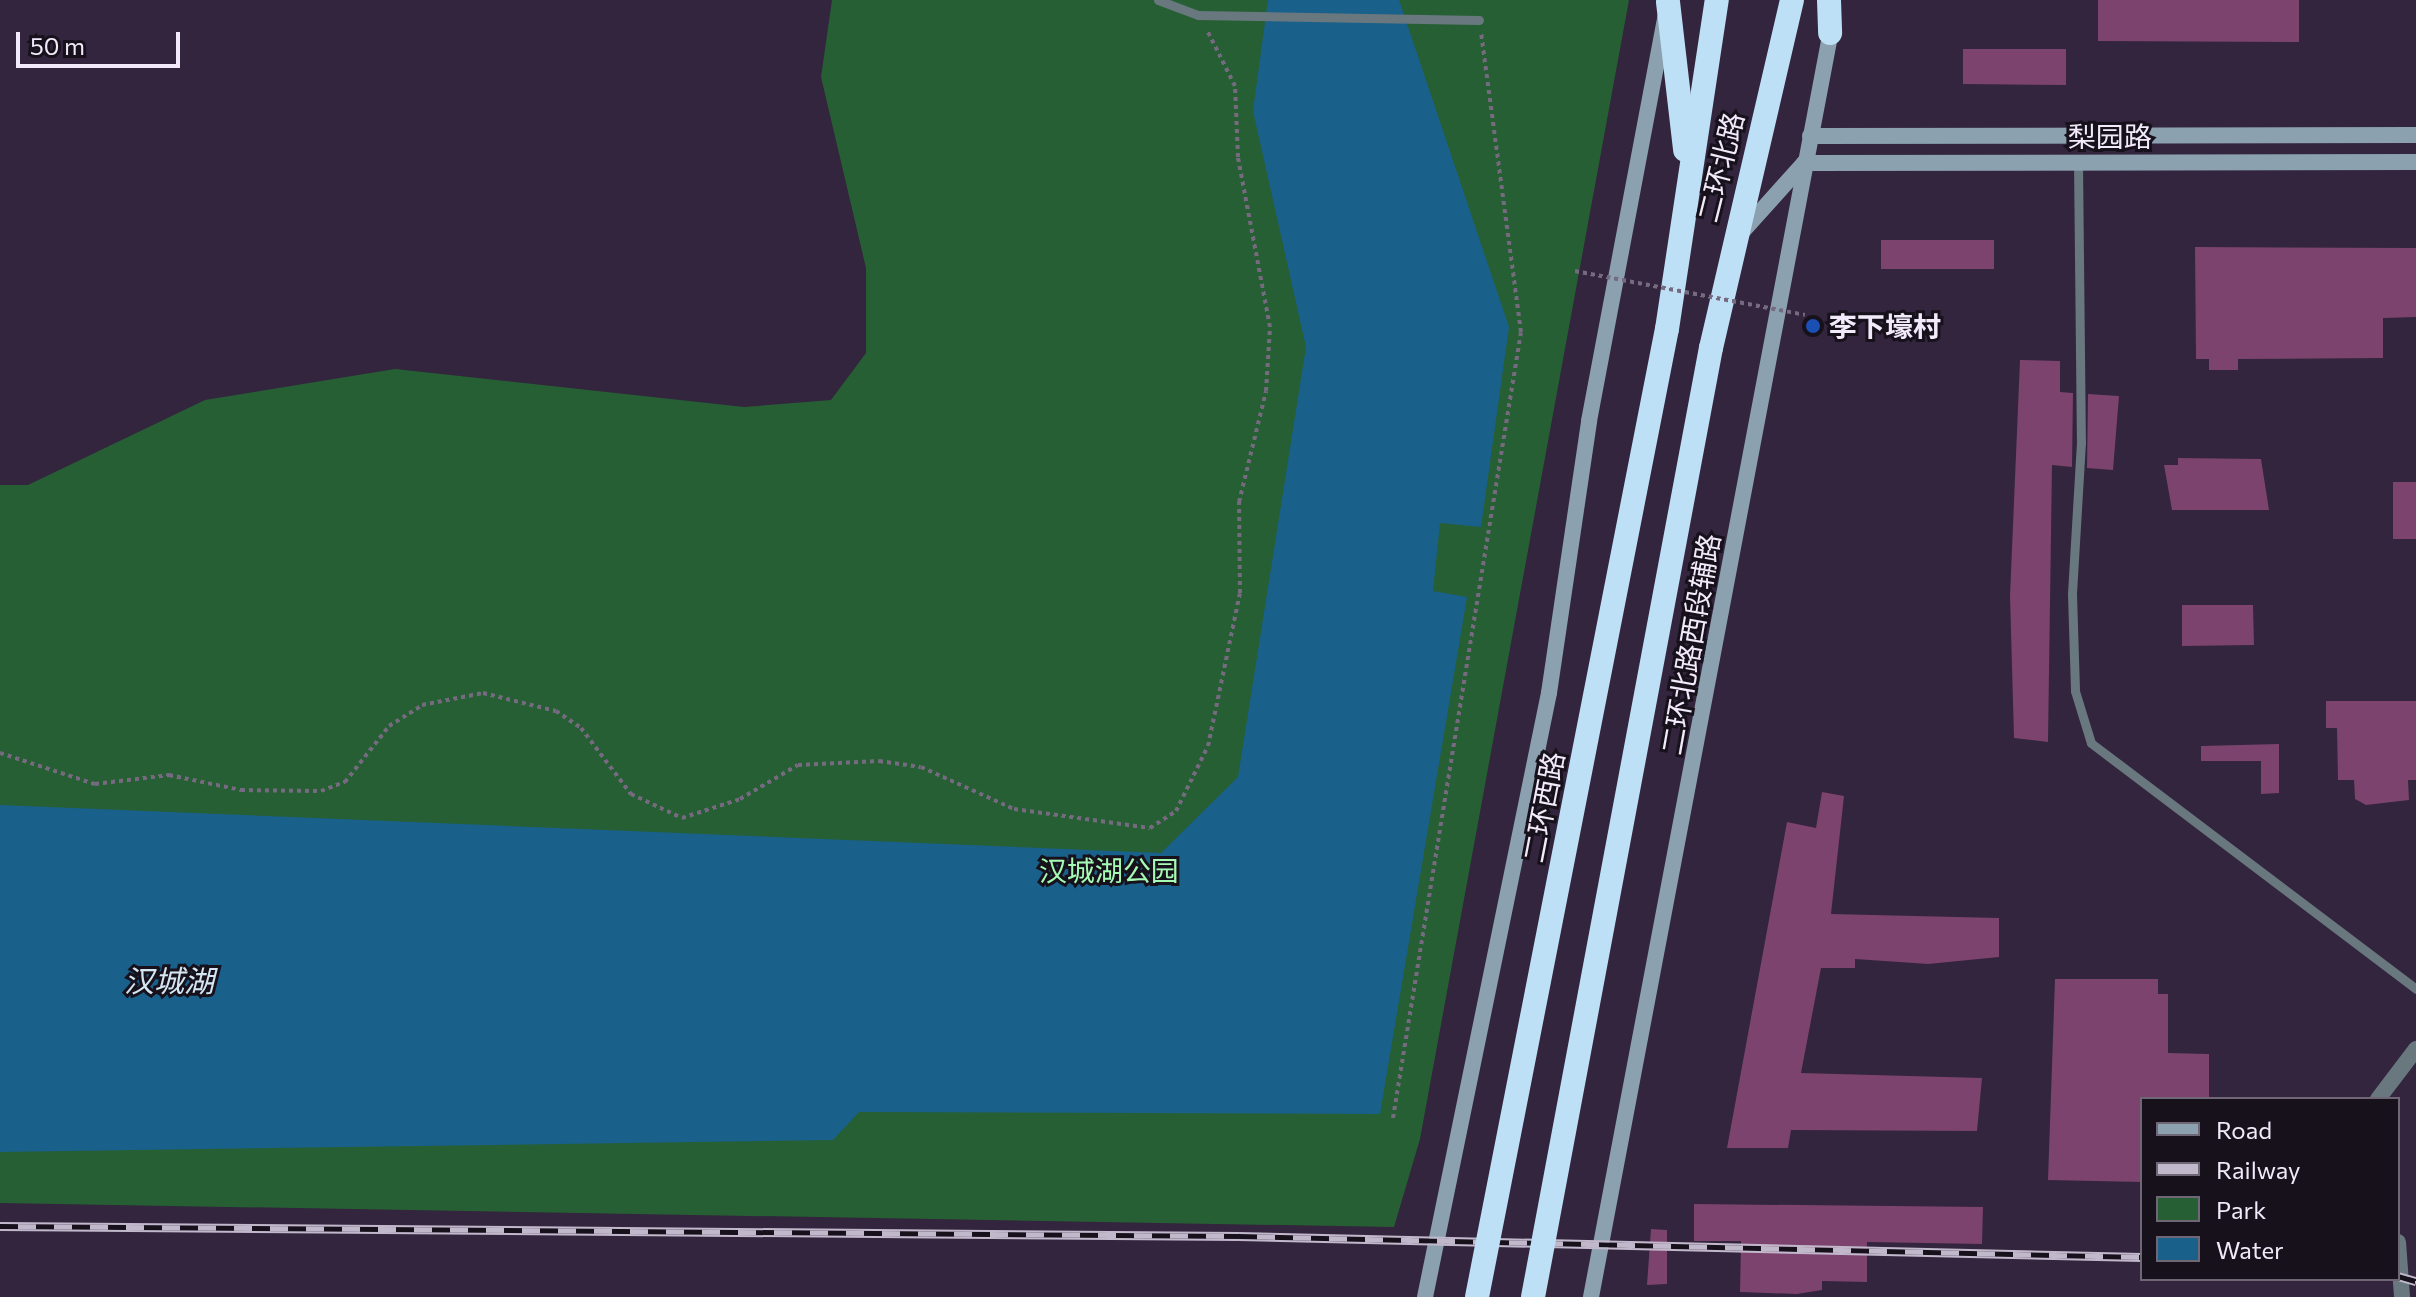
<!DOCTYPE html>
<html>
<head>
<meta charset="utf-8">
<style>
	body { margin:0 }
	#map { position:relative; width:2416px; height:1297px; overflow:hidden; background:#32253d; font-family:Commissioner,"Noto Sans SC",sans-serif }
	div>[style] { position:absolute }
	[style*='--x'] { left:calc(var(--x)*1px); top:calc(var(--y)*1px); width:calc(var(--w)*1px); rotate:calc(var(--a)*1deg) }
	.green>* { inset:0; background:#275f34 }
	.water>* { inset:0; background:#19608a }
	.building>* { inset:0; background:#7b436d }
	.path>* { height:4px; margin-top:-2px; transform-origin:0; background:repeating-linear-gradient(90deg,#766a80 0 4px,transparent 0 8px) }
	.lane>* { height:9px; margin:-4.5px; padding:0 4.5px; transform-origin:4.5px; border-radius:4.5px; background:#69777f }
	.street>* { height:16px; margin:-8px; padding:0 8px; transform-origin:8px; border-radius:8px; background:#69777f }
	.secondary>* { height:16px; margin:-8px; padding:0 8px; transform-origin:8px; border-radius:8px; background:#8ba1af }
	.highway>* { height:24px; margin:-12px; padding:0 12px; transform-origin:12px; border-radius:12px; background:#bde0f6 }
	.rail>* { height:9px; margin-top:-4.5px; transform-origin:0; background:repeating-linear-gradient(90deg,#17111c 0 18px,#c2b8cb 0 36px); box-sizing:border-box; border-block:2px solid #c2b8cb }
	.path-bridge>* { height:4px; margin-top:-2px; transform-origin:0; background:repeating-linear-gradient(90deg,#766a80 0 4px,transparent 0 8px) }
	.highway-bridge>* { height:24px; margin:-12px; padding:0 12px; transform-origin:12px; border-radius:12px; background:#bde0f6 }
	.dots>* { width:22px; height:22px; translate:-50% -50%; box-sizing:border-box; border:4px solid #17111c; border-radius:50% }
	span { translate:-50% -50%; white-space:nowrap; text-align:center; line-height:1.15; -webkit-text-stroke:6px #17111c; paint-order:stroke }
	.street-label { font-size:28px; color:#f2e9fa }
	.poi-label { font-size:28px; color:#f2e9fa; font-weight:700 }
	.left { translate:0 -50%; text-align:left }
	.park-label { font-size:28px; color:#a5fab4 }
	.water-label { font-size:30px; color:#d5e6f3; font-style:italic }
	.legend { position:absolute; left:2140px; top:1097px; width:260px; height:184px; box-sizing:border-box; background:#17111c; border:2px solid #6f6775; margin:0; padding:10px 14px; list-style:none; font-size:24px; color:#f2e9fa }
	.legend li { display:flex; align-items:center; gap:16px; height:40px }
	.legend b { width:40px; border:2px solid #6f6775 }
	.scale { position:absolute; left:16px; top:32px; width:164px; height:36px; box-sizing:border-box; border:4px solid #f2e9fa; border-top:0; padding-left:10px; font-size:24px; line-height:28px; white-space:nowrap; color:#f2e9fa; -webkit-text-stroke:6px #17111c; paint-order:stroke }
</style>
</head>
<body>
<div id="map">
	<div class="green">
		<div style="clip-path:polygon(832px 0,1629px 0,1420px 1139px,1394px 1227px,0 1203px,0 485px,28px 485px,205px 400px,395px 369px,744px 407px,831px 400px,866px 353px,866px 268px,821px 77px)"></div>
	</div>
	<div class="water">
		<div style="clip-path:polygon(1268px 0,1399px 0,1509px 327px,1481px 527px,1440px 523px,1433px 591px,1467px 597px,1380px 1114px,859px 1112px,833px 1140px,0 1152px,0 805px,1161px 853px,1238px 777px,1306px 347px,1253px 111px)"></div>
	</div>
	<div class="building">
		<div style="clip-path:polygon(2098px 0,2299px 0,2299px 42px,2098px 41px)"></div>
		<div style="clip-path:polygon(1963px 49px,2066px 49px,2066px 85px,1963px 84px)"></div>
		<div style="clip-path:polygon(1881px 240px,1994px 240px,1994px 269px,1881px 269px)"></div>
		<div style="clip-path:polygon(2195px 247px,2416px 248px,2416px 317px,2383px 318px,2383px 358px,2238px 359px,2238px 370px,2209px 370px,2209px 359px,2196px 359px)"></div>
		<div style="clip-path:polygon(2020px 360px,2060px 361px,2060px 392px,2073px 393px,2072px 467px,2052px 465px,2048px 742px,2014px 738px,2010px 596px)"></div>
		<div style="clip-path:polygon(2088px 394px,2119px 396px,2113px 470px,2087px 468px)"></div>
		<div style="clip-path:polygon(2178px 458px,2261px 459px,2269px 510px,2172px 510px,2164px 465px,2178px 465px)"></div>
		<div style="clip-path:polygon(2393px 482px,2416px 482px,2416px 539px,2393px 539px)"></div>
		<div style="clip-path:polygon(2182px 605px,2253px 605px,2254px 645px,2182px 646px)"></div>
		<div style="clip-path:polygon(2326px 701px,2416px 701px,2416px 780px,2408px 780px,2409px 800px,2366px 805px,2355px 799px,2354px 780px,2338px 780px,2337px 728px,2326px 728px)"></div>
		<div style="clip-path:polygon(2279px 744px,2279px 793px,2261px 794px,2261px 761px,2201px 761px,2201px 746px)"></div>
		<div style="clip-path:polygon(1822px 792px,1844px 796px,1831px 914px,1999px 918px,1999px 957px,1928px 964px,1855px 959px,1855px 968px,1821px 968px,1801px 1073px,1982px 1078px,1977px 1131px,1791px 1130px,1788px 1148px,1727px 1148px,1787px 822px,1816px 828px)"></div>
		<div style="clip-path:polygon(2055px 979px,2158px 979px,2158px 994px,2168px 994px,2168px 1053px,2209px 1054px,2209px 1099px,2142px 1099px,2142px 1182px,2048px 1180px)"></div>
		<div style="clip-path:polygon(1694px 1204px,1983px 1207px,1982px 1244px,1867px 1242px,1867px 1282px,1822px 1281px,1822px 1290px,1797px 1294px,1740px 1292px,1741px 1241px,1694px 1241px)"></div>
		<div style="clip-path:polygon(1651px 1229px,1667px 1230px,1667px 1284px,1647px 1285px)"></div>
	</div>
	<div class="path">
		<div style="--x:0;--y:753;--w:100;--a:18.1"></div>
		<div style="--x:95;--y:784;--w:75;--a:-6.9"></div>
		<div style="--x:169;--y:775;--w:74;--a:11.8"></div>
		<div style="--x:241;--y:790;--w:80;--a:0.7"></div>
		<div style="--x:321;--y:791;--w:26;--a:-21"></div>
		<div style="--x:345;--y:782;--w:71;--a:-51.8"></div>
		<div style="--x:389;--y:726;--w:39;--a:-32"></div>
		<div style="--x:422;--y:705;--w:62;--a:-11.1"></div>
		<div style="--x:483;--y:693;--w:75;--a:13.9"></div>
		<div style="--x:556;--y:711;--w:30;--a:34"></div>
		<div style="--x:581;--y:728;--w:83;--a:52.9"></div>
		<div style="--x:631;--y:794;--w:56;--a:25.2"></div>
		<div style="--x:682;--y:818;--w:61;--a:-18.1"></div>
		<div style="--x:740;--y:799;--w:67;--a:-30.4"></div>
		<div style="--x:798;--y:765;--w:81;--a:-2.8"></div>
		<div style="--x:879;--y:761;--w:42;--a:8.1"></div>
		<div style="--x:921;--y:767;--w:102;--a:24.3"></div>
		<div style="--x:1014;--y:809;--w:137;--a:8"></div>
		<div style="--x:1150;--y:828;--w:31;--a:-33"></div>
		<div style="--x:1176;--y:811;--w:72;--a:-63.8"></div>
		<div style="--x:1208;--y:746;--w:156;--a:-78.2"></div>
		<div style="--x:1240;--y:593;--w:91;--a:-90.6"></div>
		<div style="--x:1239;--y:502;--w:114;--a:-76.3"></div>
		<div style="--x:1266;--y:391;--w:64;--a:-86.4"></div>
		<div style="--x:1270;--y:327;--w:173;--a:-100.7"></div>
		<div style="--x:1238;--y:157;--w:71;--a:-92.4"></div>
		<div style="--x:1235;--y:86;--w:63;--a:-116.6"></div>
		<div style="--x:1393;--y:1118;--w:796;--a:-80.75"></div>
		<div style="--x:1521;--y:332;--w:302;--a:-97.6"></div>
	</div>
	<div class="lane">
		<div style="--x:1158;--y:0;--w:43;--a:20.6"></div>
		<div style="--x:1198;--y:15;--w:281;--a:1"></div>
		<div style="--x:2078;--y:162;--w:280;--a:89.4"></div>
		<div style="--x:2081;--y:442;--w:152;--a:93.4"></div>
		<div style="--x:2072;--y:594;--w:97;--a:88.2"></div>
		<div style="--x:2075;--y:691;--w:54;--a:72.9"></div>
		<div style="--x:2091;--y:743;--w:408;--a:37.1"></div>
	</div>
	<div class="street">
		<div style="--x:2378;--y:1099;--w:63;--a:-52.8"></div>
		<div style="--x:2398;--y:1242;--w:55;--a:85.8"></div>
	</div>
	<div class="secondary">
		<div style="--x:1810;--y:136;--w:606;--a:-0.09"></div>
		<div style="--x:1743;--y:231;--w:91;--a:-48.1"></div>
		<div style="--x:1804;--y:163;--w:612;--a:-0.09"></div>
		<div style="--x:1425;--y:1297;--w:617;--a:-78.4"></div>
		<div style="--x:1549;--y:693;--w:275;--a:-81.6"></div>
		<div style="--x:1589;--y:421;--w:411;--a:-79.3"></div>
		<div style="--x:1591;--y:1297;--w:1295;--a:-79.27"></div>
	</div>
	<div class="highway">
		<div style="--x:1829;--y:0;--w:33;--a:88"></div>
		<div style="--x:1668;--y:2;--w:149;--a:83.4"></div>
		<div style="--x:1667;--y:329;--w:333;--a:-81.4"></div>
		<div style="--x:1711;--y:348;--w:357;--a:-76.9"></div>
	</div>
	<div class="rail">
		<div style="--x:0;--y:1226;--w:1239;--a:0.46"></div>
		<div style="--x:1239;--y:1236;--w:903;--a:1.33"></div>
		<div style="--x:2398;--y:1276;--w:19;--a:16"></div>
	</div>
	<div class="path-bridge">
		<div style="--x:1575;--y:271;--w:234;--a:10.8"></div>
	</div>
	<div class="highway-bridge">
		<div style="--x:1477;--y:1297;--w:986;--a:-78.9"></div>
		<div style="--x:1533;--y:1297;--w:966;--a:-79.38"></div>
	</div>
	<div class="dots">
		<div style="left:1813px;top:326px;background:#1a4fb4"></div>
	</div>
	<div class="street-label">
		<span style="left:2110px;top:136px">梨园路</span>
		<span style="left:1720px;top:167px;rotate:-76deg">二环北路</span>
		<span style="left:1690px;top:644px;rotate:-80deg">二环北路西段辅路</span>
		<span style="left:1543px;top:807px;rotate:-79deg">二环西路</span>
	</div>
	<div class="poi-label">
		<span class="left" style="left:1829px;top:326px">李下壕村</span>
	</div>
	<div class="park-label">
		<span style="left:1109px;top:870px">汉城湖公园</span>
	</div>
	<div class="water-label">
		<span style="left:169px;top:980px">汉城湖</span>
	</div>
	<ul class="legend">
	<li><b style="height:10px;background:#8ba1af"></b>Road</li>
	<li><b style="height:10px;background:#c2b8cb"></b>Railway</li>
	<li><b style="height:22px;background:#275f34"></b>Park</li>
	<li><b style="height:22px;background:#19608a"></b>Water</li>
	</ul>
	<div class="scale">50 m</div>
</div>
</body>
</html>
